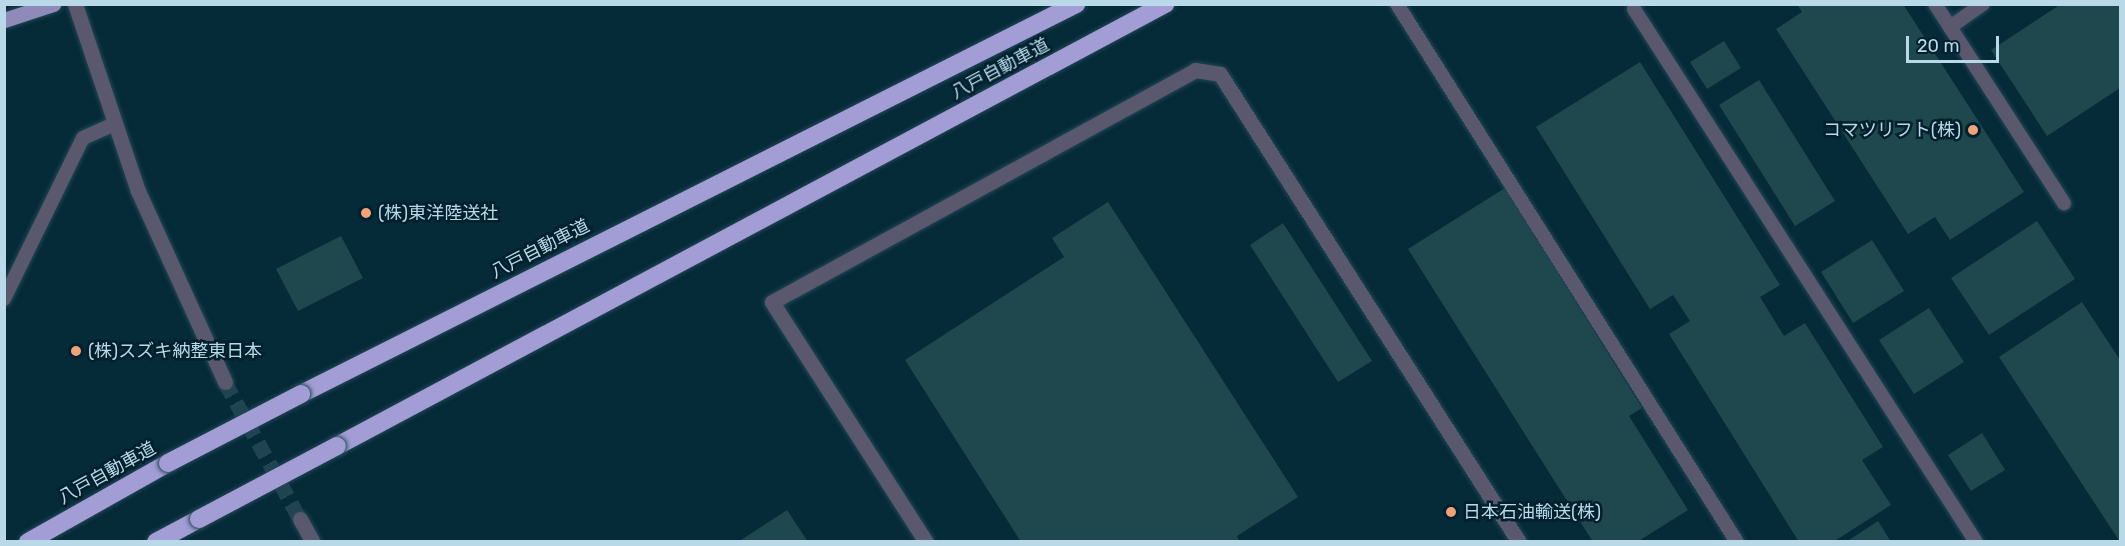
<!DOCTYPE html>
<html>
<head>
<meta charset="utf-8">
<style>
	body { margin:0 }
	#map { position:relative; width:2125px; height:546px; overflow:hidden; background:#052a38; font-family:Rubik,"Noto Sans JP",sans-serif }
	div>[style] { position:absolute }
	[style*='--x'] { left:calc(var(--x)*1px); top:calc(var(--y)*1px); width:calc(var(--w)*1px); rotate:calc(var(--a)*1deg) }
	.building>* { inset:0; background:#1f484e }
	.tertiary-tunnel>* { height:15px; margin-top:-7.5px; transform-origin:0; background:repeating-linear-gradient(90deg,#204452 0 15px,transparent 0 23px) }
	.roads { filter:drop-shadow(0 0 2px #224654) drop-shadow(0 0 2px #224654) }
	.service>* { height:14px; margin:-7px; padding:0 7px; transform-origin:7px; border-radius:7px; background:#5a586f }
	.minor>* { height:15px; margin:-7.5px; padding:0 7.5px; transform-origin:7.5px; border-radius:7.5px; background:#5a586f }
	.tertiary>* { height:15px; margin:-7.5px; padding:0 7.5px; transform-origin:7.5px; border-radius:7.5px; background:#5a586f }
	.primary>* { height:15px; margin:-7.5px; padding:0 7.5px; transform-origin:7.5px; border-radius:7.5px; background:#8f8ab8 }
	.motorway>* { height:18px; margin:-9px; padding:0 9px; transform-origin:9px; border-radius:9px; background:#a39dd5 }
	.bridges { filter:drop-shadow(0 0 2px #224654) drop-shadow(0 0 2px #224654) }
	.motorway-bridge>* { height:18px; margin:-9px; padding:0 9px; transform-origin:9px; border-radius:9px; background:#a39dd5 }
	.dots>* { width:16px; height:16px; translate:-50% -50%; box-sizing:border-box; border:3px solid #00202e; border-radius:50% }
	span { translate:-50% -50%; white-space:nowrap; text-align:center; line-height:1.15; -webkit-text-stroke:5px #00202e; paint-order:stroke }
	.street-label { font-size:18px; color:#b9d8e8 }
	.poi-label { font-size:18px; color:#b9d8e8 }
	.right { translate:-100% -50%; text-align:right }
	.left { translate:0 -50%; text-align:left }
	.frame { position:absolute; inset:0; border:6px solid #b9d8e8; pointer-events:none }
	.scale { position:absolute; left:1906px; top:36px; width:93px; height:27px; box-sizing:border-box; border:3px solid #b9d8e8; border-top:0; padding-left:8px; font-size:18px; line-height:21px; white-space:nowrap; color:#b9d8e8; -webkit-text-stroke:4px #00202e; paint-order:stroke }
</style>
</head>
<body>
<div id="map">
	<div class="building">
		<div style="clip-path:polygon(1797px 4px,1903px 4px,2024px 192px,1950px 240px,1935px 217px,1908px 234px,1776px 29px,1802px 12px)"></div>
		<div style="clip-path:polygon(2061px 4px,2120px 4px,2120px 88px,2047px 136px,1991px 50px)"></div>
		<div style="clip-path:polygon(1724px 41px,1741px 68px,1707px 89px,1690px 62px)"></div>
		<div style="clip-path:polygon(1640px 62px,1780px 285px,1760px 297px,1784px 336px,1805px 323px,1883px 447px,1862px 460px,1891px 505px,1833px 542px,1799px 542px,1669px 334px,1690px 321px,1673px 295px,1650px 309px,1536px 127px)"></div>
		<div style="clip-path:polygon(1759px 80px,1835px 201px,1795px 226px,1719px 105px)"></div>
		<div style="clip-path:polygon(1505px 188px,1642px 408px,1629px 416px,1688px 510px,1637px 542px,1593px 542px,1408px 249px)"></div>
		<div style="clip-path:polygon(1108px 202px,1298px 497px,1237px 536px,1240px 542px,1021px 542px,905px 360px,1064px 257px,1052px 238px)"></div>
		<div style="clip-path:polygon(2037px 221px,2075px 279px,1989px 335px,1951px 278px)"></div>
		<div style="clip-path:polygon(1283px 223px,1372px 361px,1338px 382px,1250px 245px)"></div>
		<div style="clip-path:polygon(341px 236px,363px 278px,298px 311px,276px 269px)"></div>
		<div style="clip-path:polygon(1872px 240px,1904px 291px,1853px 323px,1821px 272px)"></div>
		<div style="clip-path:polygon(2082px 302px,2120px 360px,2120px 542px,1999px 357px)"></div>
		<div style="clip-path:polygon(1929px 308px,1964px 362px,1914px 394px,1879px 340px)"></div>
		<div style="clip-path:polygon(1982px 433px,2005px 470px,1971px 491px,1948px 455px)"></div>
		<div style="clip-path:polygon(787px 510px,808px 542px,738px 542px)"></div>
		<div style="clip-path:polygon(1878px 521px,1891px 542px,1846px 542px)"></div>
	</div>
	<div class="tertiary-tunnel">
		<div style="--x:225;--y:382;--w:156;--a:61.3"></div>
	</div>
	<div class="roads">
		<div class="service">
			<div style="--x:1397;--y:4;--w:636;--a:57.71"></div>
			<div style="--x:1935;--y:4;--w:27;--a:57"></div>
			<div style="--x:1950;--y:27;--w:40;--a:-34.9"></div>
			<div style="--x:1634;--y:9;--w:633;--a:57.31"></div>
			<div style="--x:1950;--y:27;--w:210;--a:57.1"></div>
			<div style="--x:4;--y:299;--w:179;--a:-63.9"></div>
			<div style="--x:83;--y:138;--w:35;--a:-24"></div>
		</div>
		<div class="minor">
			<div style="--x:926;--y:542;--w:285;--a:-122.7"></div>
			<div style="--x:772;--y:302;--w:482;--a:-28.7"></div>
			<div style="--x:1195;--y:70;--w:25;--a:9"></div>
			<div style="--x:1220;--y:74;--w:555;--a:57.43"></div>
		</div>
		<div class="tertiary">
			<div style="--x:75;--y:4;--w:197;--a:71.4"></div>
			<div style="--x:138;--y:191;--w:210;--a:65.5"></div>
			<div style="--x:300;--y:519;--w:26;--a:61"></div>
		</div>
		<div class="primary">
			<div style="--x:4;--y:20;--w:52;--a:-18.1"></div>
		</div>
		<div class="motorway">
			<div style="--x:301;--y:394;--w:868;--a:-26.71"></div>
			<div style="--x:337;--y:446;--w:939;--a:-28.09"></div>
			<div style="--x:28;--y:542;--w:161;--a:-29.4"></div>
			<div style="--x:156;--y:542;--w:49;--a:-28.1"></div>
		</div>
	</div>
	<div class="bridges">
		<div class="motorway-bridge">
			<div style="--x:168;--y:463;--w:150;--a:-27.4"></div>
			<div style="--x:199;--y:519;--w:156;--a:-27.9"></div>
		</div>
	</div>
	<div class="dots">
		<div style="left:1973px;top:130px;background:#f0a278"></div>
		<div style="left:366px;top:213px;background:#f0a278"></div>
		<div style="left:76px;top:351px;background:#f0a278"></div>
		<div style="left:1451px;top:512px;background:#f0a278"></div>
	</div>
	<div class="street-label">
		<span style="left:1000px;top:69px;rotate:-28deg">八戸自動車道</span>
		<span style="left:540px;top:249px;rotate:-27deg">八戸自動車道</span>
		<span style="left:107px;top:473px;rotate:-29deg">八戸自動車道</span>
	</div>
	<div class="poi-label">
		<span class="right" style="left:1961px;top:130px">コマツリフト(株)</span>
		<span class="left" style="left:378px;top:213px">(株)東洋陸送社</span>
		<span class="left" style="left:88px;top:351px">(株)スズキ納整東日本</span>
		<span class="left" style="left:1463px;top:512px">日本石油輸送(株)</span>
	</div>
	<div class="frame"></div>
	<div class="scale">20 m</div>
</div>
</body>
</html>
